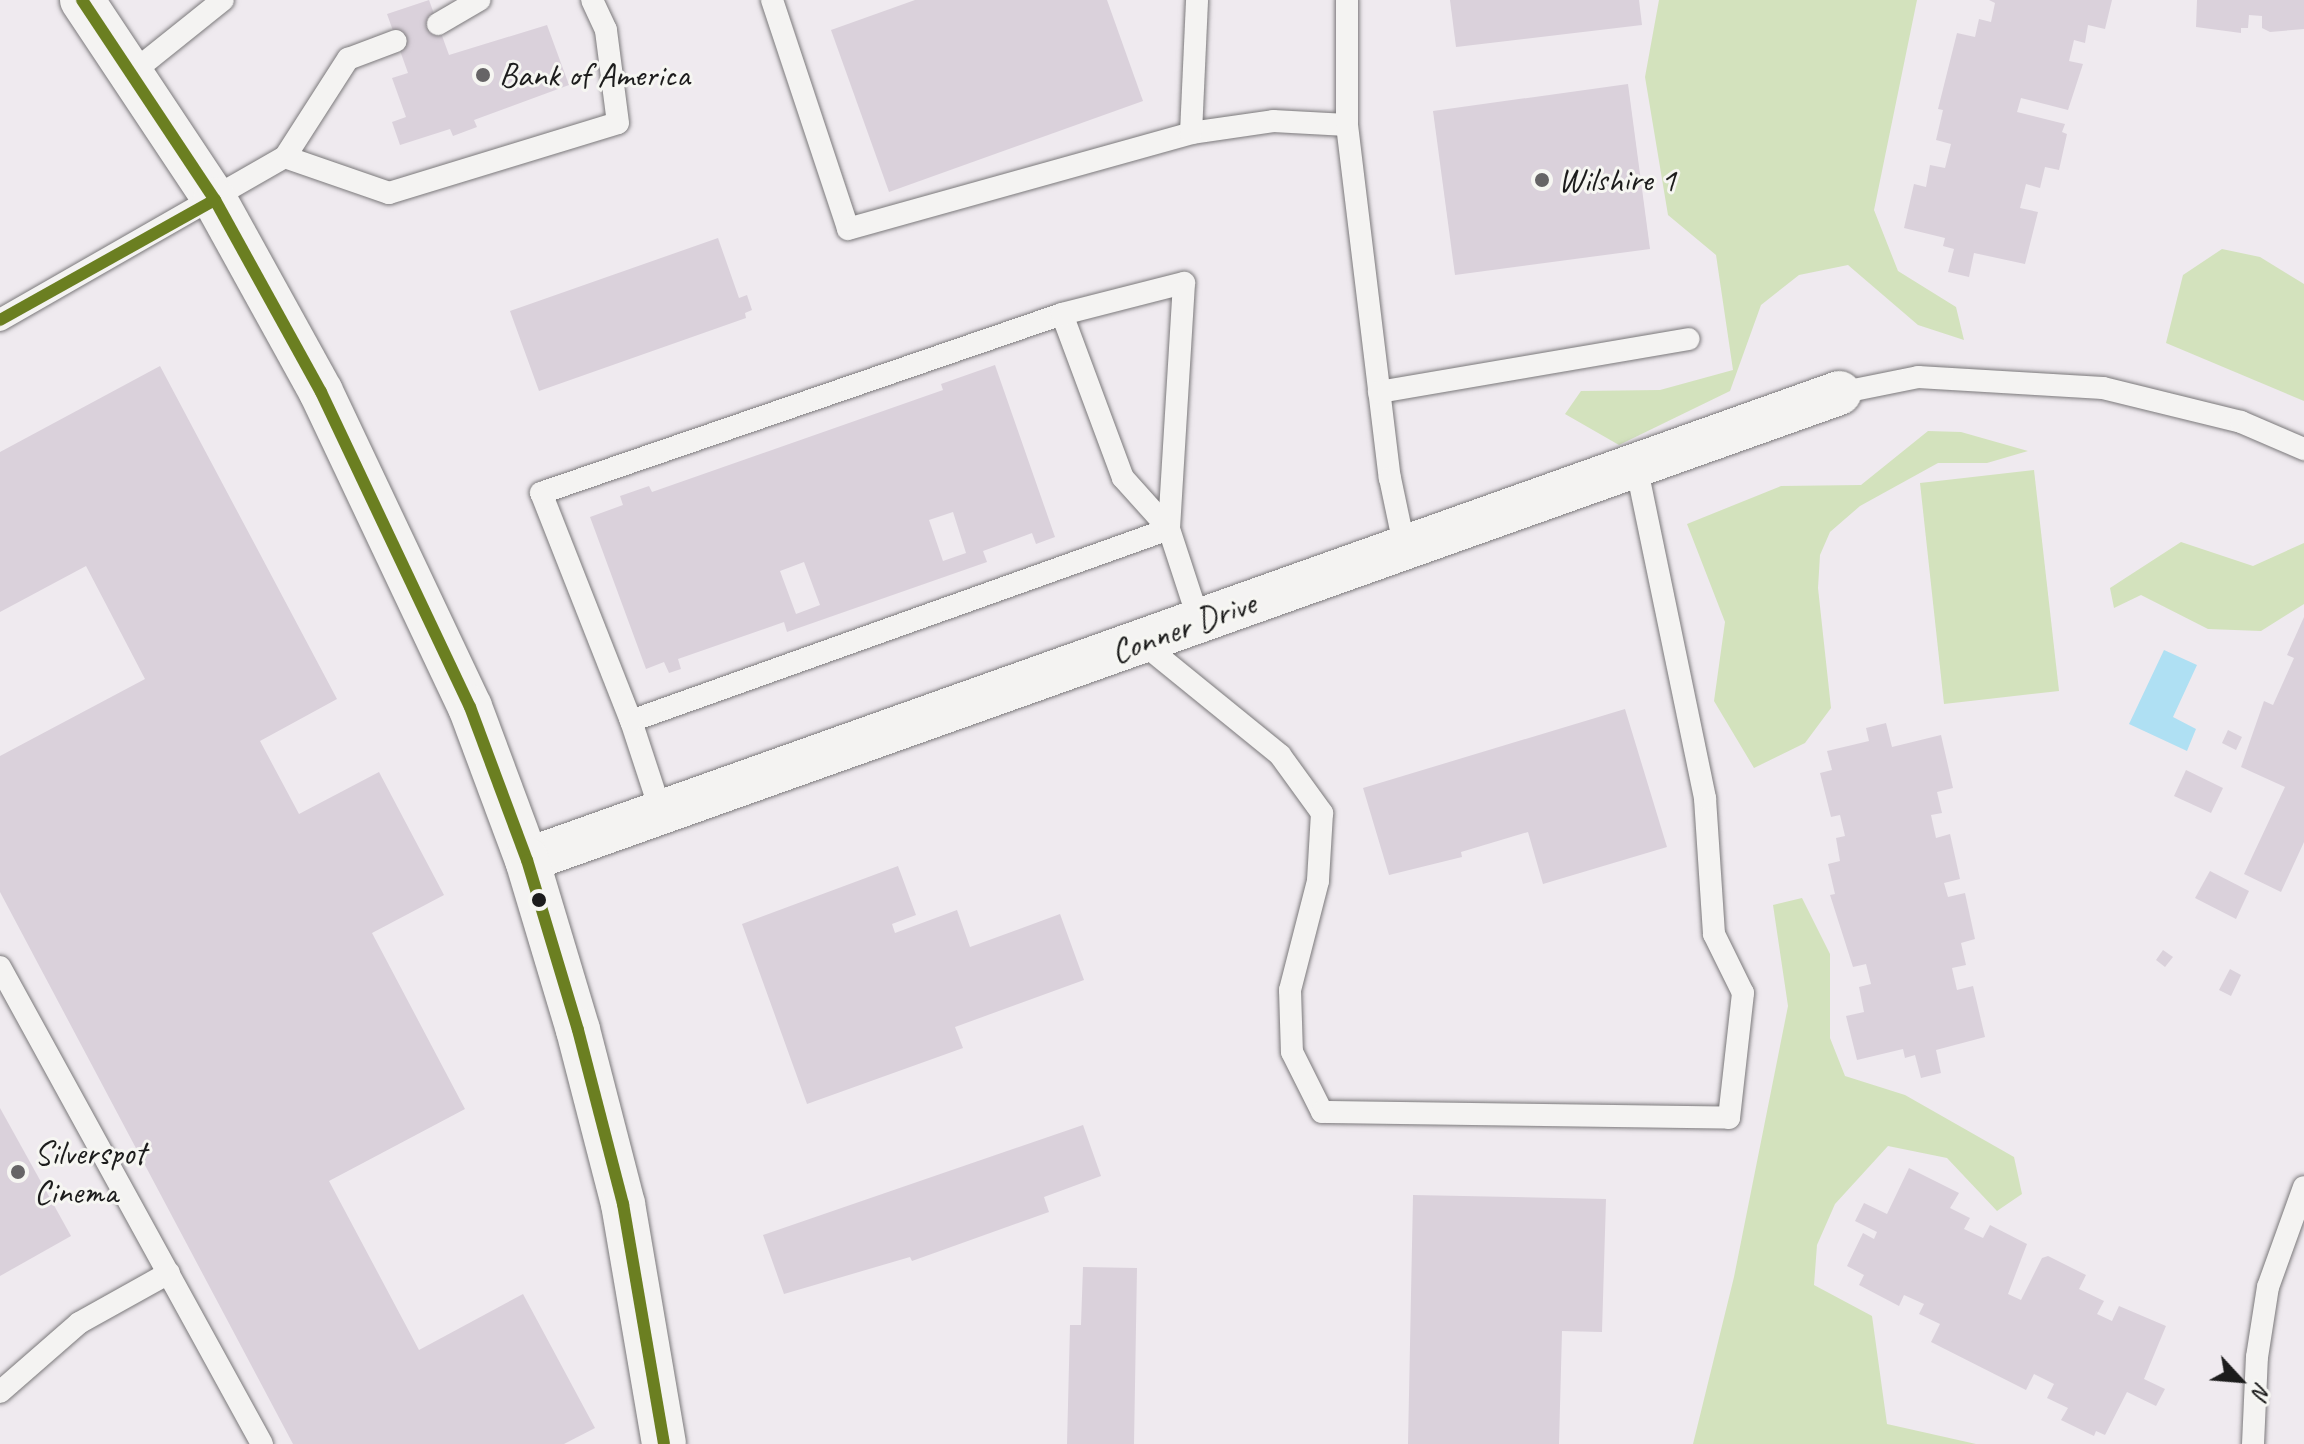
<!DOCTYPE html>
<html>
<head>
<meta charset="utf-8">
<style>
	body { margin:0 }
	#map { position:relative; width:2304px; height:1444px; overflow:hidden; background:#efeaef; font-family:Caveat,sans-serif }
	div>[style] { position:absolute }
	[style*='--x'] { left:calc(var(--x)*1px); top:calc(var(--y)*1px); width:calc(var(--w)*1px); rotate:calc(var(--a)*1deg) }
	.green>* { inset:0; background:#d3e2bd }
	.water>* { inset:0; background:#afe0f3 }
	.building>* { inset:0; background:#dad1db }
	.roads { filter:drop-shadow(0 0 2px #7b797b) drop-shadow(0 0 2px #7b797b) }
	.lane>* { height:22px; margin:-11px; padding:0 11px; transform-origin:11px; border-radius:11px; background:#f4f3f2 }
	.street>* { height:44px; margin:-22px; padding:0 22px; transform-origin:22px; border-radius:22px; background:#f4f3f2 }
	.secondary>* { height:44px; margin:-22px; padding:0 22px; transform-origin:22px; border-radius:22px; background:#f4f3f2 }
	.bus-1>* { height:12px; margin:-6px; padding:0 6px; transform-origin:6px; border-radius:6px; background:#6b7f21 }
	.dots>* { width:22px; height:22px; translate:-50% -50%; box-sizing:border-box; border:4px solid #f6f6f2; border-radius:50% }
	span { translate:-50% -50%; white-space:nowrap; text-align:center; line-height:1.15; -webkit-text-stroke:6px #f6f6f2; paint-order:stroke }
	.poi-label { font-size:34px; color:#1c1c1c }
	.left { translate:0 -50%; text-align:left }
	.street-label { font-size:34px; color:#1c1c1c }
	.north { position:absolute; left:2200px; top:1340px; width:80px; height:80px; -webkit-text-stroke:6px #f6f6f2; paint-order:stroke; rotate:116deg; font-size:22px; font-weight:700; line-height:32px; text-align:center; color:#1c1c1c }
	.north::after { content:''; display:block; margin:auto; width:28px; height:36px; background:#1c1c1c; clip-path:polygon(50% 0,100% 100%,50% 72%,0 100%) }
</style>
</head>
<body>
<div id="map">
	<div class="green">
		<div style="clip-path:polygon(1659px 0,1917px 0,1874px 210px,1898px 271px,1956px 307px,1964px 340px,1918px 325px,1848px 265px,1799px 275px,1761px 305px,1730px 391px,1619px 445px,1565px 414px,1581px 391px,1660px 390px,1733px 370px,1716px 255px,1668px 215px,1645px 77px)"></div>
		<div style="clip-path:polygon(2222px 249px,2260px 257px,2304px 284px,2304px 401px,2166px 343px,2183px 275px)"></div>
		<div style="clip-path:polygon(1928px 431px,1961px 432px,2028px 451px,1987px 463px,1938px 463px,1860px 506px,1830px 532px,1820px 555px,1818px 588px,1831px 708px,1805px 743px,1754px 768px,1714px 701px,1725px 622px,1687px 524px,1781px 486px,1861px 485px)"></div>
		<div style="clip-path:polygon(2034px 470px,2059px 691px,1944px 704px,1920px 483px)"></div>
		<div style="clip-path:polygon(2181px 542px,2253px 566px,2304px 543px,2304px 604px,2261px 631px,2208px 629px,2141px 595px,2114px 608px,2110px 588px)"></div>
		<div style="clip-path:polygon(1802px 898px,1830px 954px,1830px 1038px,1845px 1076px,1905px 1095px,2014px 1157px,2022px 1194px,1997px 1211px,1947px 1158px,1888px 1146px,1835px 1204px,1817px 1245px,1814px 1285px,1872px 1316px,1887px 1424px,1976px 1444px,1693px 1444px,1734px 1277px,1788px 1006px,1773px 905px)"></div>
	</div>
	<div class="water">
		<div style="clip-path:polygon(2164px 650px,2197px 665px,2173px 717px,2196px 729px,2187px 751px,2129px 724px)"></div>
	</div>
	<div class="building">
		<div style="clip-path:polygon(429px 0,449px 55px,547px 25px,569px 85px,474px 120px,477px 127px,453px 136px,450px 129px,400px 145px,392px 122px,406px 117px,392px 78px,408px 73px,387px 14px)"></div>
		<div style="clip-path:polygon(915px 0,1107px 0,1143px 101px,889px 192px,831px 30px)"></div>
		<div style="clip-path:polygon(1450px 0,1639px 0,1642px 25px,1456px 47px)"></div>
		<div style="clip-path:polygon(1989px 0,2112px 0,2105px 29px,2088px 25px,2085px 43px,2074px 40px,2069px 61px,2083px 64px,2068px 110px,2021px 98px,2017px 112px,2065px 124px,2062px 132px,2067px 134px,2059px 170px,2045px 167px,2040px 188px,2026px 184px,2020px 208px,2038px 212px,2025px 264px,1974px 253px,1969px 277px,1948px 272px,1954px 249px,1943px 246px,1945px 238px,1904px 228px,1914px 184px,1926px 187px,1930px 165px,1945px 168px,1951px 144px,1936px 140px,1943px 110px,1938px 109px,1957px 33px,1975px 37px,1979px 19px,1991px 22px,1995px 3px)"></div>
		<div style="clip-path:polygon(2197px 0,2304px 0,2304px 29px,2270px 32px,2262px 28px,2262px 16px,2249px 15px,2248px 28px,2241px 28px,2241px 33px,2196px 27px)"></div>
		<div style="clip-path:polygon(1628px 84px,1650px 249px,1455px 275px,1433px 111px)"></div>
		<div style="clip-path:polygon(718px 238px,739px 298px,747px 295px,752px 310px,745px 313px,746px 318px,539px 391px,510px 311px)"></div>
		<div style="clip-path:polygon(evenodd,995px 365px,1055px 537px,1036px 544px,1032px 533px,983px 551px,987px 562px,787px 632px,784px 622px,678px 659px,681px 669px,669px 673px,664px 662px,646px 669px,590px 517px,623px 505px,620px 496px,649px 486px,652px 492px,943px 390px,941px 384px,995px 365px,953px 512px,966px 553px,943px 561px,929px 520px,953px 512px,995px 365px,804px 562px,820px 605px,796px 614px,780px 571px,804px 562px)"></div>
		<div style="clip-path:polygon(160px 366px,337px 699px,260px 741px,299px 814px,379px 772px,444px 895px,372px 933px,465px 1109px,329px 1181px,419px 1350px,523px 1294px,595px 1428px,564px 1444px,293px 1444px,0 892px,0 756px,145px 679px,86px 566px,0 612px,0 452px)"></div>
		<div style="clip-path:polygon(2304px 617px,2304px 842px,2281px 892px,2244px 874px,2285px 787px,2241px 767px,2264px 701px,2273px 705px,2294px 658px,2287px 655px)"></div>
		<div style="clip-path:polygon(1625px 709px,1667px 847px,1543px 884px,1528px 832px,1461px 852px,1462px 857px,1389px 875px,1363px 788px)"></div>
		<div style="clip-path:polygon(1886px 723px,1892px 747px,1941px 735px,1953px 788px,1937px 792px,1942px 813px,1931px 815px,1936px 838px,1950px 834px,1960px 879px,1944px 883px,1948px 897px,1965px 893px,1975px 939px,1961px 943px,1966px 965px,1952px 968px,1957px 990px,1973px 986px,1985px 1037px,1936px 1050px,1941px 1073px,1921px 1078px,1915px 1055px,1905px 1058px,1903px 1049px,1857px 1060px,1846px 1016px,1864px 1012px,1859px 987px,1871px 984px,1866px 964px,1853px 967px,1830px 895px,1835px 894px,1828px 864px,1840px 861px,1836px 838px,1845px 836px,1840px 815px,1831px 817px,1820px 773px,1832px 770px,1827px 751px,1869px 741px,1866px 728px)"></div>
		<div style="clip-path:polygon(2228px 730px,2242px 737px,2236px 750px,2222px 743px)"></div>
		<div style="clip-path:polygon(2186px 770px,2223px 788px,2211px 813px,2174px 796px)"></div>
		<div style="clip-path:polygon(898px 866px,916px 915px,892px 924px,895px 933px,957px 910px,970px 947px,1060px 914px,1084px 980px,955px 1027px,963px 1048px,807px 1104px,742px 924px)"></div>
		<div style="clip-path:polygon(2210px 871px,2249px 891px,2236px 919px,2195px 898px)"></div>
		<div style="clip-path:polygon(2163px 950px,2173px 957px,2165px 967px,2156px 960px)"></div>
		<div style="clip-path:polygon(2230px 969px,2241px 975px,2231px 996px,2219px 990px)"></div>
		<div style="clip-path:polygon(0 1108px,71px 1236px,0 1276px)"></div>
		<div style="clip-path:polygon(1083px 1125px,1101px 1176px,1044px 1197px,1049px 1212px,912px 1261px,910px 1257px,784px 1294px,763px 1235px)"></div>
		<div style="clip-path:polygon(1909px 1168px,1959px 1193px,1950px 1208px,1970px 1218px,1964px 1229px,1983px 1238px,1990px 1225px,2027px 1244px,2008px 1294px,2021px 1300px,2042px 1258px,2048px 1256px,2086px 1275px,2079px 1289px,2104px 1301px,2097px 1314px,2112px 1321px,2119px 1306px,2166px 1326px,2144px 1379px,2165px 1389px,2156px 1406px,2127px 1392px,2105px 1435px,2096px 1431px,2094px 1436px,2061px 1420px,2068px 1408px,2047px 1398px,2054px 1384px,2034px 1374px,2026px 1390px,1931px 1342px,1940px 1324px,1919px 1314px,1924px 1304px,1904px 1295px,1899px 1306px,1859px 1285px,1864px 1275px,1847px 1266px,1863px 1233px,1874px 1239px,1877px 1232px,1855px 1221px,1864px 1203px,1887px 1214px)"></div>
		<div style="clip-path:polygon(1413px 1195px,1606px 1199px,1602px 1332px,1562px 1331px,1559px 1444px,1408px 1444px)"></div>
		<div style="clip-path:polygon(1083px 1267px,1137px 1268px,1134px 1444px,1067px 1444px,1070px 1325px,1081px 1325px)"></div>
	</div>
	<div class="roads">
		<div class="lane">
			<div style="--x:772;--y:0;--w:241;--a:71.6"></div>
			<div style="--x:848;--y:229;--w:356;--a:-15.6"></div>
			<div style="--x:1191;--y:133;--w:83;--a:-8.3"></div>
			<div style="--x:1273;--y:121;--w:74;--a:3.1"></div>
			<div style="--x:1347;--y:0;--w:125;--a:90"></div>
			<div style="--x:1347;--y:125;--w:356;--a:83.1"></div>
			<div style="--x:1390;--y:478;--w:73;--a:78.1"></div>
			<div style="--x:438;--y:24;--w:48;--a:-30.3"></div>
			<div style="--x:133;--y:72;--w:115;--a:-38.7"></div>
			<div style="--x:1191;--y:133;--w:133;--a:-87.4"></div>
			<div style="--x:285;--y:157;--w:110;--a:19.1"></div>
			<div style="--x:389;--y:193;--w:239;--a:-17"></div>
			<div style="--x:618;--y:123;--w:94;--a:-97.4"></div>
			<div style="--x:606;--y:30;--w:33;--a:-115"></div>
			<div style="--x:0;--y:320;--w:328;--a:-29.8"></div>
			<div style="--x:285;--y:157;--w:117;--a:-57.3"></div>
			<div style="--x:348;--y:59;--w:51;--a:-20.6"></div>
			<div style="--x:1379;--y:392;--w:314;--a:-9.7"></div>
			<div style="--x:1839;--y:393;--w:81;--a:-11.4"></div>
			<div style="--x:1918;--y:377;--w:185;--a:3.4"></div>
			<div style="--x:2103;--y:388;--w:142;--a:13.8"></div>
			<div style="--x:2241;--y:422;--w:69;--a:23.2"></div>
			<div style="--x:1141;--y:642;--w:179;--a:39.1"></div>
			<div style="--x:1280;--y:755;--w:72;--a:54.1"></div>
			<div style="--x:1322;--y:813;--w:68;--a:93.4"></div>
			<div style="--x:1318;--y:881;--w:113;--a:104.4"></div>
			<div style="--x:1290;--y:990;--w:62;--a:88.2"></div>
			<div style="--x:1292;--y:1052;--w:67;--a:63.4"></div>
			<div style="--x:1322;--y:1112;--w:407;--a:0.8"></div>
			<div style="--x:1729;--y:1118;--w:126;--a:-83.6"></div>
			<div style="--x:1743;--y:993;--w:66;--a:-116.2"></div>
			<div style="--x:1714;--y:934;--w:136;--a:-93.8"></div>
			<div style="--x:1705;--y:798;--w:339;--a:-101.7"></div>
			<div style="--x:631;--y:721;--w:571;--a:-19.64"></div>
			<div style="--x:1169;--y:529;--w:69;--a:-132"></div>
			<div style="--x:1123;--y:478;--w:175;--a:-110.4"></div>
			<div style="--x:661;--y:812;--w:96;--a:-108.2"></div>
			<div style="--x:631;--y:721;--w:245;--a:-111.5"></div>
			<div style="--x:541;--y:493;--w:551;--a:-18.96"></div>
			<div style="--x:1062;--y:314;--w:126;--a:-14.3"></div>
			<div style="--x:1184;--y:283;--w:246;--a:93.5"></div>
			<div style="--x:1169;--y:529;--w:97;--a:71.9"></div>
			<div style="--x:0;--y:967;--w:544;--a:61.22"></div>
			<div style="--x:0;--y:1392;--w:105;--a:-41.1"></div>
			<div style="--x:79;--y:1323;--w:103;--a:-29.1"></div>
			<div style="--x:2253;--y:1444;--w:87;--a:-87.4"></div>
			<div style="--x:2257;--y:1357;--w:71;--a:-81.1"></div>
			<div style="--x:2268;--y:1287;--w:106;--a:-70.2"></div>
		</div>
		<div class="street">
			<div style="--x:527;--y:860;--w:1393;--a:-19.59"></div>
		</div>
		<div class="secondary">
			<div style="--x:82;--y:0;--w:240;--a:56.4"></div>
			<div style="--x:215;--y:200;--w:219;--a:61.1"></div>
			<div style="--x:321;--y:392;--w:348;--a:64.7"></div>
			<div style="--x:470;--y:707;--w:163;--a:69.6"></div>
			<div style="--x:527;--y:860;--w:177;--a:73.3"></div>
			<div style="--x:578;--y:1030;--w:180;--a:75.5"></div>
			<div style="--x:623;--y:1204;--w:243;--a:80.3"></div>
		</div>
	</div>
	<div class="bus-1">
		<div style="--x:82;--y:0;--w:240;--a:56.4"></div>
		<div style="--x:215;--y:200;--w:219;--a:61.1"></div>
		<div style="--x:321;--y:392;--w:348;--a:64.7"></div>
		<div style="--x:470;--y:707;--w:163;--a:69.6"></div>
		<div style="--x:527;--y:860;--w:177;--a:73.3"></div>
		<div style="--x:578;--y:1030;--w:180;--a:75.5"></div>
		<div style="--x:623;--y:1204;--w:243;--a:80.3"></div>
		<div style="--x:0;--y:320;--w:246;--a:-29.2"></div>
	</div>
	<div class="dots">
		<div style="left:483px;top:75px;background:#666466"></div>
		<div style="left:1542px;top:180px;background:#666466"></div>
		<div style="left:539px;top:900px;background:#1c1c1c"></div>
		<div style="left:18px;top:1172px;background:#666466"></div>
	</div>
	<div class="poi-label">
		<span class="left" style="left:499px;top:75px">Bank of America</span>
		<span class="left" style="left:1558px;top:180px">Wilshire 1</span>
		<span class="left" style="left:34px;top:1172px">Silverspot<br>Cinema</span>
	</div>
	<div class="street-label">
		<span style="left:1183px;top:627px;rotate:-20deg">Conner Drive</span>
	</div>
	<div class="north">N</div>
</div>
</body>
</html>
